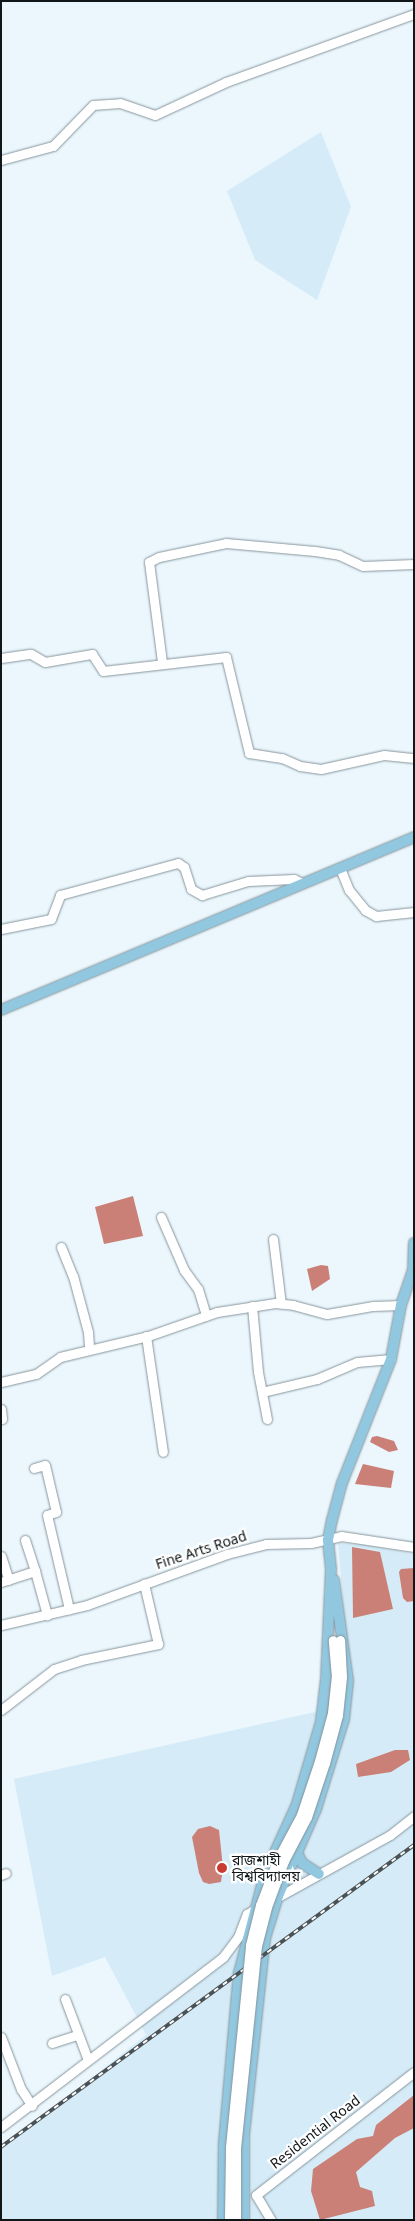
<!DOCTYPE html>
<html>
<head>
<meta charset="utf-8">
<style>
	body { margin:0 }
	#map { position:relative; width:415px; height:2221px; overflow:hidden; background:#ebf7fd; font-family:"Noto Sans","Noto Sans Bengali",sans-serif }
	div>[style] { position:absolute }
	[style*='--x'] { left:calc(var(--x)*1px); top:calc(var(--y)*1px); width:calc(var(--w)*1px); rotate:calc(var(--a)*1deg) }
	.built>* { inset:0; background:#d5ecf8 }
	.water>* { inset:0; background:#ca8076 }
	.roads { filter:drop-shadow(0 0 1px #87959c) drop-shadow(0 0 1px #87959c) }
	.minor>* { height:9px; margin:-4.5px; padding:0 4.5px; transform-origin:4.5px; border-radius:4.5px; background:#fff }
	.major>* { height:10px; margin:-5px; padding:0 5px; transform-origin:5px; border-radius:5px; background:#91c7df }
	.rail>* { height:4px; margin-top:-2px; transform-origin:0; background:repeating-linear-gradient(90deg,#fff 0 5.5px,#4a5255 0 11px); box-sizing:border-box; border-block:1px solid #4a5255 }
	.bridges { filter:drop-shadow(0 0 1px #87959c) drop-shadow(0 0 1px #87959c) }
	.minor-bridge>* { height:9px; margin:-4.5px; padding:0 4.5px; transform-origin:4.5px; border-radius:4.5px; background:#fff }
	.dots>* { width:14px; height:14px; translate:-50% -50%; box-sizing:border-box; border:2px solid #fff; border-radius:50% }
	span { translate:-50% -50%; white-space:nowrap; text-align:center; line-height:1.15; -webkit-text-stroke:4.5px #fff; paint-order:stroke }
	.street-label { font-size:14px; color:#111719 }
	.poi-label { font-size:14px; color:#111719 }
	.left { translate:0 -50%; text-align:left }
	.frame { position:absolute; inset:0; border:2px solid #111719; pointer-events:none }
</style>
</head>
<body>
<div id="map">
	<div class="built">
		<div style="clip-path:polygon(321px 132px,351px 207px,317px 300px,255px 260px,227px 191px)"></div>
		<div style="clip-path:polygon(338px 1543px,366px 1544px,414px 1554px,414px 2220px,1px 2220px,1px 2149px,146px 2035px,105px 1957px,52px 1976px,14px 1779px,315px 1712px,350px 1684px)"></div>
	</div>
	<div class="water">
		<div style="clip-path:polygon(133px 1196px,143px 1236px,104px 1244px,95px 1207px)"></div>
		<div style="clip-path:polygon(321px 1265px,328px 1266px,330px 1279px,312px 1291px,307px 1269px)"></div>
		<div style="clip-path:polygon(377px 1436px,394px 1441px,398px 1450px,389px 1452px,370px 1442px,372px 1437px)"></div>
		<div style="clip-path:polygon(363px 1464px,394px 1471px,391px 1488px,355px 1484px)"></div>
		<div style="clip-path:polygon(352px 1547px,380px 1552px,393px 1609px,353px 1618px)"></div>
		<div style="clip-path:polygon(414px 1568px,414px 1601px,407px 1602px,403px 1598px,399px 1572px,401px 1569px)"></div>
		<div style="clip-path:polygon(395px 1750px,408px 1750px,410px 1760px,391px 1772px,358px 1777px,356px 1764px)"></div>
		<div style="clip-path:polygon(210px 1826px,219px 1830px,223px 1868px,221px 1882px,209px 1884px,203px 1882px,199px 1873px,192px 1837px,198px 1829px)"></div>
		<div style="clip-path:polygon(414px 2095px,414px 2128px,395px 2138px,356px 2172px,360px 2187px,372px 2191px,375px 2206px,320px 2220px,311px 2191px,313px 2169px,357px 2139px,373px 2136px,376px 2125px)"></div>
	</div>
	<div class="roads">
		<div class="minor">
			<div style="--x:1;--y:160;--w:54;--a:-15.1"></div>
			<div style="--x:53;--y:146;--w:57;--a:-45.7"></div>
			<div style="--x:93;--y:105;--w:27;--a:-4"></div>
			<div style="--x:120;--y:103;--w:37;--a:19"></div>
			<div style="--x:155;--y:115;--w:78;--a:-24.9"></div>
			<div style="--x:226;--y:82;--w:200;--a:-19.9"></div>
			<div style="--x:1;--y:658;--w:30;--a:-8"></div>
			<div style="--x:31;--y:654;--w:16;--a:30"></div>
			<div style="--x:45;--y:662;--w:48;--a:-9.7"></div>
			<div style="--x:92;--y:654;--w:20;--a:57"></div>
			<div style="--x:103;--y:671;--w:124;--a:-6.5"></div>
			<div style="--x:226;--y:657;--w:99;--a:76.5"></div>
			<div style="--x:249;--y:753;--w:33;--a:9"></div>
			<div style="--x:282;--y:758;--w:20;--a:24"></div>
			<div style="--x:300;--y:766;--w:21;--a:8"></div>
			<div style="--x:321;--y:769;--w:65;--a:-12.5"></div>
			<div style="--x:384;--y:755;--w:30;--a:6"></div>
			<div style="--x:162;--y:662;--w:101;--a:-97.4"></div>
			<div style="--x:149;--y:562;--w:11;--a:-27"></div>
			<div style="--x:159;--y:557;--w:68;--a:-11.8"></div>
			<div style="--x:226;--y:543;--w:89;--a:5.1"></div>
			<div style="--x:315;--y:551;--w:24;--a:9"></div>
			<div style="--x:339;--y:555;--w:26;--a:25"></div>
			<div style="--x:363;--y:566;--w:51;--a:-2.2"></div>
			<div style="--x:340;--y:868;--w:24;--a:68"></div>
			<div style="--x:349;--y:890;--w:26;--a:51"></div>
			<div style="--x:365;--y:910;--w:13;--a:29"></div>
			<div style="--x:376;--y:916;--w:38;--a:-6"></div>
			<div style="--x:1;--y:929;--w:51;--a:-11.3"></div>
			<div style="--x:51;--y:919;--w:26;--a:-69"></div>
			<div style="--x:60;--y:895;--w:122;--a:-15.2"></div>
			<div style="--x:178;--y:863;--w:7;--a:34"></div>
			<div style="--x:184;--y:867;--w:23;--a:72"></div>
			<div style="--x:191;--y:889;--w:13;--a:29"></div>
			<div style="--x:202;--y:895;--w:48;--a:-16.9"></div>
			<div style="--x:248;--y:881;--w:46;--a:-2.5"></div>
			<div style="--x:294;--y:879;--w:9;--a:27"></div>
			<div style="--x:161;--y:1217;--w:58;--a:66.5"></div>
			<div style="--x:184;--y:1270;--w:24;--a:54"></div>
			<div style="--x:198;--y:1289;--w:28;--a:73"></div>
			<div style="--x:273;--y:1239;--w:65;--a:83"></div>
			<div style="--x:61;--y:1247;--w:31;--a:68"></div>
			<div style="--x:73;--y:1276;--w:58;--a:75"></div>
			<div style="--x:88;--y:1332;--w:16;--a:86"></div>
			<div style="--x:252;--y:1306;--w:66;--a:84.8"></div>
			<div style="--x:258;--y:1372;--w:48;--a:79.2"></div>
			<div style="--x:146;--y:1336;--w:117;--a:81.7"></div>
			<div style="--x:1;--y:1382;--w:36;--a:-13"></div>
			<div style="--x:36;--y:1374;--w:29;--a:-35"></div>
			<div style="--x:60;--y:1357;--w:90;--a:-13.4"></div>
			<div style="--x:148;--y:1336;--w:73;--a:-19.2"></div>
			<div style="--x:217;--y:1312;--w:59;--a:-8.8"></div>
			<div style="--x:275;--y:1303;--w:18;--a:6"></div>
			<div style="--x:293;--y:1305;--w:35;--a:15"></div>
			<div style="--x:327;--y:1314;--w:47;--a:-9.9"></div>
			<div style="--x:373;--y:1306;--w:28;--a:-2"></div>
			<div style="--x:262;--y:1392;--w:57;--a:-13.3"></div>
			<div style="--x:317;--y:1379;--w:43;--a:-23"></div>
			<div style="--x:357;--y:1362;--w:34;--a:-5"></div>
			<div style="--x:1;--y:1409;--w:10;--a:84"></div>
			<div style="--x:34;--y:1468;--w:11;--a:-15"></div>
			<div style="--x:45;--y:1465;--w:48;--a:76.8"></div>
			<div style="--x:56;--y:1512;--w:9;--a:162"></div>
			<div style="--x:47;--y:1515;--w:97;--a:76.8"></div>
			<div style="--x:25;--y:1540;--w:33;--a:72"></div>
			<div style="--x:1;--y:1556;--w:25;--a:72"></div>
			<div style="--x:1;--y:1582;--w:36;--a:-18"></div>
			<div style="--x:35;--y:1571;--w:46;--a:74.7"></div>
			<div style="--x:1;--y:1625;--w:88;--a:-13.1"></div>
			<div style="--x:87;--y:1605;--w:149;--a:-20"></div>
			<div style="--x:227;--y:1554;--w:40;--a:-14.4"></div>
			<div style="--x:266;--y:1544;--w:45;--a:-1.3"></div>
			<div style="--x:311;--y:1543;--w:31;--a:-13"></div>
			<div style="--x:341;--y:1536;--w:74;--a:8.6"></div>
			<div style="--x:1;--y:1710;--w:67;--a:-37.7"></div>
			<div style="--x:54;--y:1669;--w:28;--a:-18"></div>
			<div style="--x:81;--y:1660;--w:79;--a:-11.7"></div>
			<div style="--x:158;--y:1644;--w:62;--a:-103.1"></div>
			<div style="--x:1;--y:1875;--w:5;--a:-22"></div>
			<div style="--x:276;--y:1898;--w:130;--a:-28.9"></div>
			<div style="--x:390;--y:1835;--w:31;--a:-38"></div>
			<div style="--x:65;--y:1999;--w:65;--a:69.3"></div>
			<div style="--x:1;--y:2037;--w:56;--a:69"></div>
			<div style="--x:21;--y:2089;--w:20;--a:57"></div>
			<div style="--x:52;--y:2043;--w:26;--a:-18"></div>
			<div style="--x:1;--y:2127;--w:280;--a:-37.4"></div>
			<div style="--x:223;--y:1957;--w:25;--a:-53"></div>
			<div style="--x:238;--y:1937;--w:25;--a:-69"></div>
			<div style="--x:247;--y:1914;--w:15;--a:-32"></div>
			<div style="--x:271;--y:2220;--w:29;--a:-121"></div>
			<div style="--x:256;--y:2195;--w:200;--a:-37.9"></div>
		</div>
		<div class="major">
			<div style="--x:1;--y:1010;--w:448;--a:-22.7"></div>
			<div style="--x:296;--y:1851;--w:13;--a:63"></div>
			<div style="--x:302;--y:1863;--w:20;--a:33"></div>
			<div style="--x:223;--y:2220;--w:77;--a:-89.3"></div>
			<div style="--x:224;--y:2143;--w:171;--a:-85"></div>
			<div style="--x:239;--y:1973;--w:102;--a:-75.3"></div>
			<div style="--x:265;--y:1874;--w:77;--a:-65.4"></div>
			<div style="--x:297;--y:1804;--w:85;--a:-73.7"></div>
			<div style="--x:321;--y:1722;--w:43;--a:-83.4"></div>
			<div style="--x:326;--y:1679;--w:110;--a:-87.4"></div>
			<div style="--x:331;--y:1569;--w:29;--a:-96"></div>
			<div style="--x:328;--y:1540;--w:20;--a:-79"></div>
			<div style="--x:332;--y:1520;--w:38;--a:-75"></div>
			<div style="--x:342;--y:1483;--w:133;--a:-68.4"></div>
			<div style="--x:391;--y:1359;--w:55;--a:-79.5"></div>
			<div style="--x:401;--y:1305;--w:36;--a:-71"></div>
			<div style="--x:413;--y:1271;--w:28;--a:-88"></div>
			<div style="--x:244;--y:2220;--w:86;--a:-90"></div>
			<div style="--x:244;--y:2134;--w:197;--a:-83.9"></div>
			<div style="--x:265;--y:1938;--w:44;--a:-72.8"></div>
			<div style="--x:278;--y:1896;--w:95;--a:-66.4"></div>
			<div style="--x:316;--y:1809;--w:94;--a:-72.7"></div>
			<div style="--x:344;--y:1719;--w:38;--a:-84"></div>
			<div style="--x:348;--y:1681;--w:102;--a:-97.9"></div>
		</div>
	</div>
	<div class="rail">
		<div style="--x:1;--y:2147;--w:512;--a:-36.18"></div>
	</div>
	<div class="bridges">
		<div class="minor-bridge">
			<div style="--x:229;--y:2220;--w:73;--a:-89.2"></div>
			<div style="--x:230;--y:2147;--w:203;--a:-84.3"></div>
			<div style="--x:250;--y:1945;--w:41;--a:-76"></div>
			<div style="--x:260;--y:1905;--w:50;--a:-69"></div>
			<div style="--x:278;--y:1858;--w:49;--a:-61.9"></div>
			<div style="--x:301;--y:1815;--w:57;--a:-71.6"></div>
			<div style="--x:319;--y:1761;--w:50;--a:-74.8"></div>
			<div style="--x:332;--y:1713;--w:36;--a:-84"></div>
			<div style="--x:336;--y:1677;--w:37;--a:-95"></div>
			<div style="--x:236;--y:2220;--w:72;--a:-90"></div>
			<div style="--x:236;--y:2148;--w:203;--a:-84.1"></div>
			<div style="--x:257;--y:1946;--w:40;--a:-75.6"></div>
			<div style="--x:267;--y:1907;--w:49;--a:-69.7"></div>
			<div style="--x:284;--y:1861;--w:50;--a:-62.4"></div>
			<div style="--x:307;--y:1817;--w:57;--a:-71.6"></div>
			<div style="--x:325;--y:1763;--w:50;--a:-74.8"></div>
			<div style="--x:338;--y:1715;--w:38;--a:-84"></div>
			<div style="--x:342;--y:1677;--w:37;--a:-93"></div>
		</div>
	</div>
	<div class="dots">
		<div style="left:222px;top:1868px;background:#c93b33"></div>
	</div>
	<div class="street-label">
		<span style="left:201px;top:1550px;rotate:-18deg">Fine Arts Road</span>
		<span style="left:315px;top:2132px;rotate:-38deg">Residential Road</span>
	</div>
	<div class="poi-label">
		<span class="left" style="left:232px;top:1868px">রাজশাহী<br>বিশ্ববিদ্যালয়</span>
	</div>
	<div class="frame"></div>
</div>
</body>
</html>
